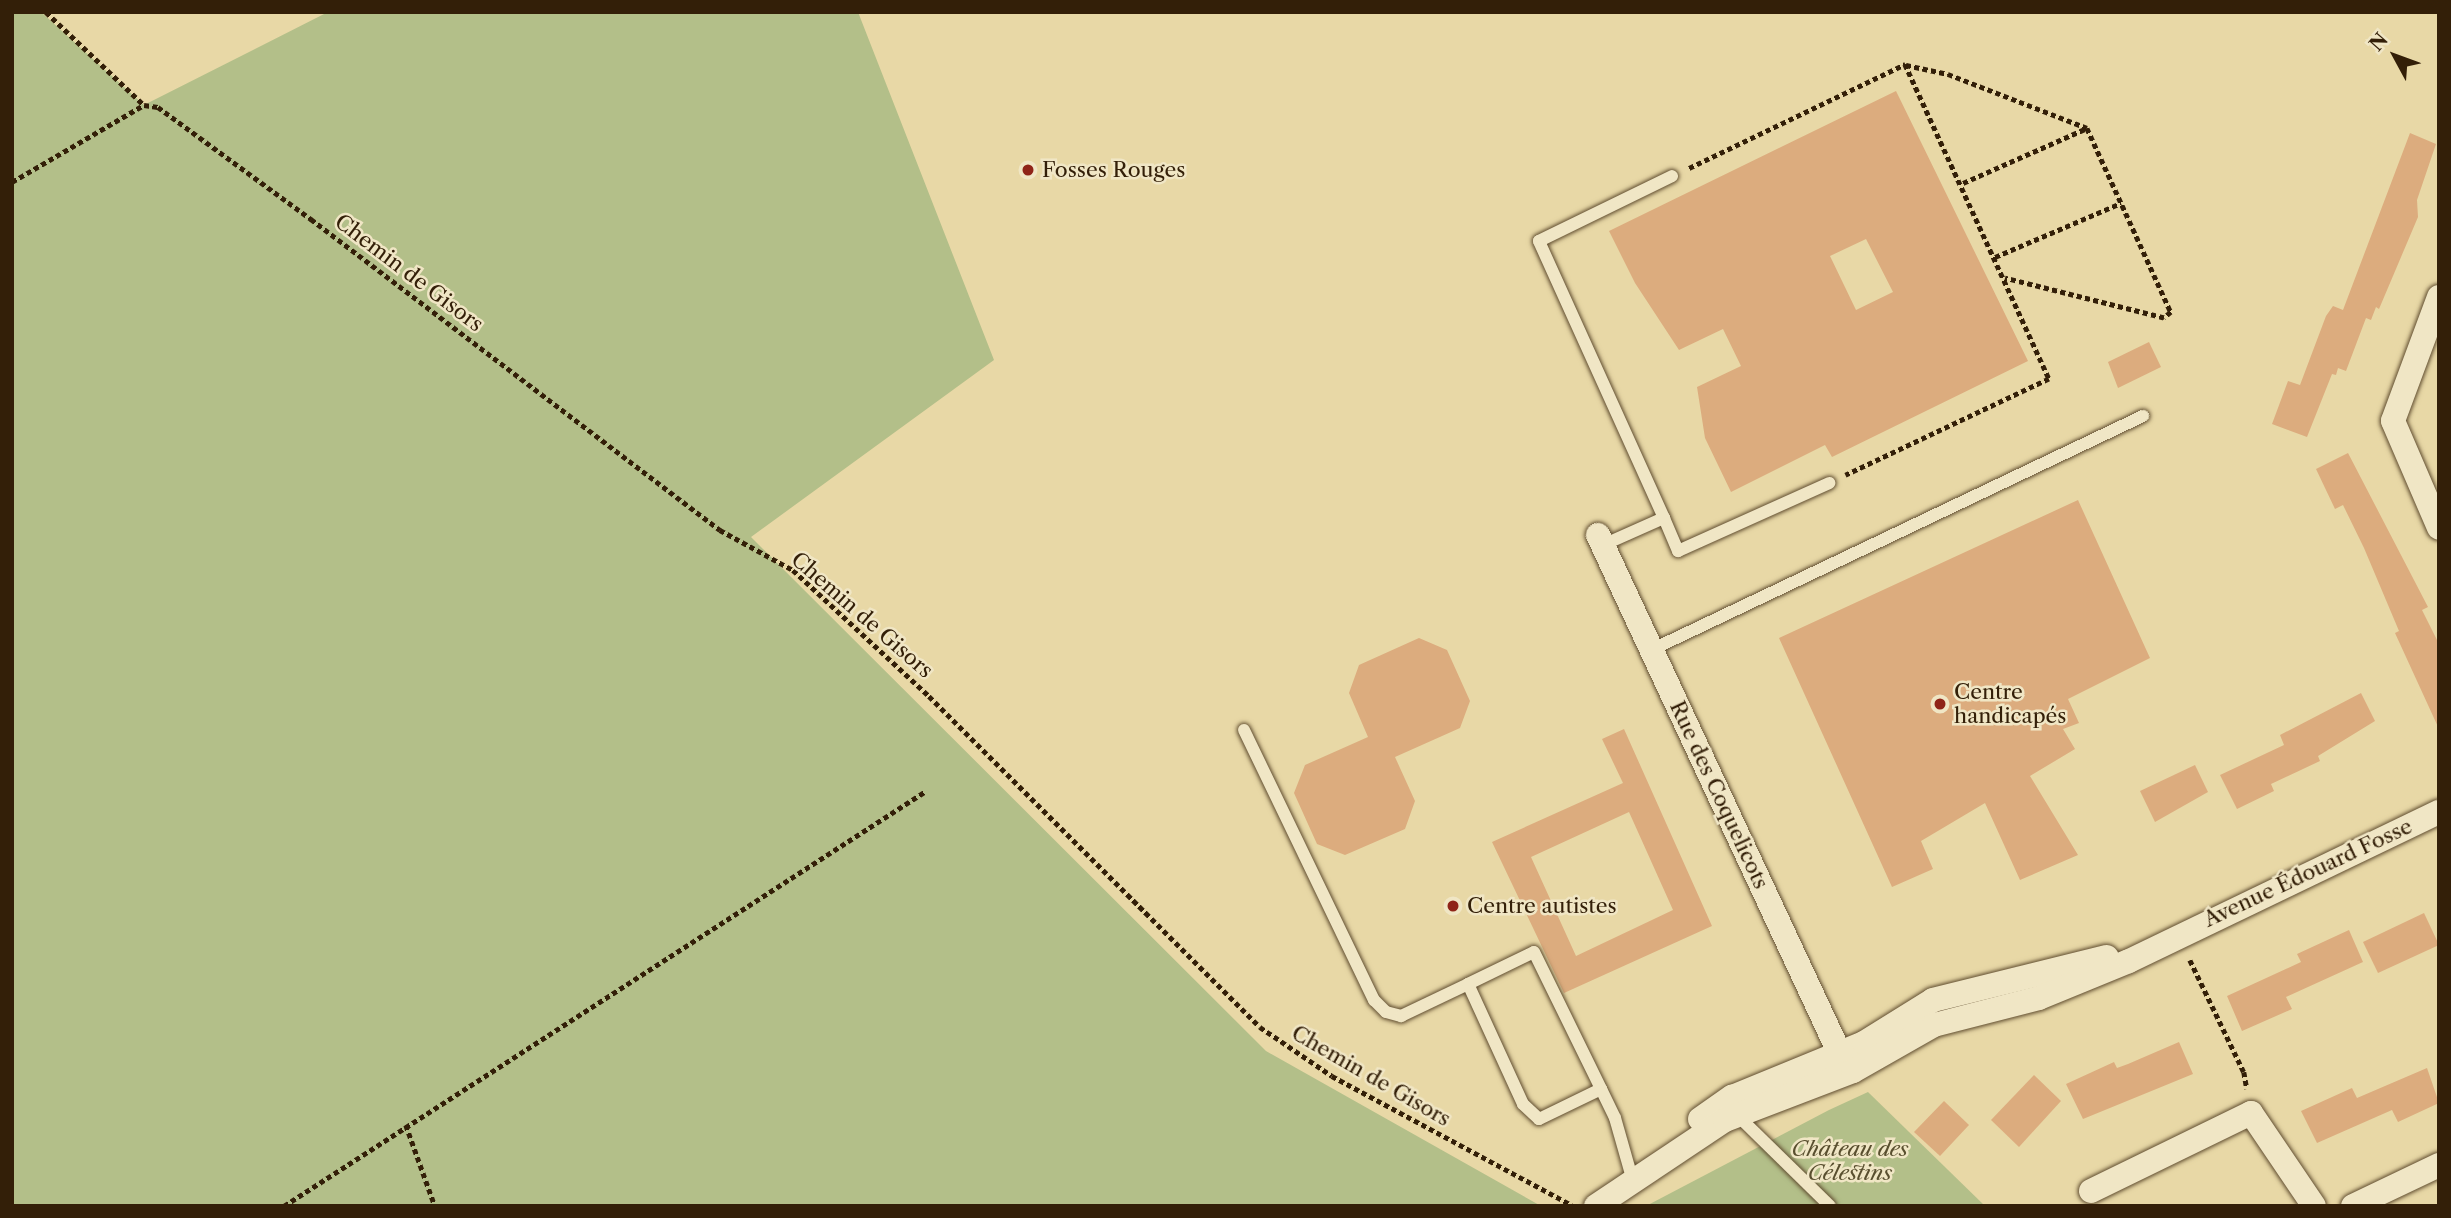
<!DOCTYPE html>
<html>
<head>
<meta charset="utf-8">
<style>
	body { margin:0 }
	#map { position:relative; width:2451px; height:1218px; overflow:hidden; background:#e8d8a6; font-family:"Libre Caslon Text",serif }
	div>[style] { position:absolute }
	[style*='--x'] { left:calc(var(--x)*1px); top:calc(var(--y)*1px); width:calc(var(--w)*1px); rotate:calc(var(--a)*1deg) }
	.green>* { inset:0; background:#b3bf89 }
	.building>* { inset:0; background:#dcac7e }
	.path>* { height:4.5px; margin-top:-2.25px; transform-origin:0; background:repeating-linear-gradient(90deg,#331f08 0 5px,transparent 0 8.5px) }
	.roads { filter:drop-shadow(0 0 2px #604d30) drop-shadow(0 0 2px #604d30) }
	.service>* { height:12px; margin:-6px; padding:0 6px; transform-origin:6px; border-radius:6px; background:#f0e6c5 }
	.minor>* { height:24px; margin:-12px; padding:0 12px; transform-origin:12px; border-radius:12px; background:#f0e6c5 }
	.dots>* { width:19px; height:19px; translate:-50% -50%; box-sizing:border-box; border:4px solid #f0e6c5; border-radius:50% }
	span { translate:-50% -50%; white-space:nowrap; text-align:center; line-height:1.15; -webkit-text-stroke:5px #f0e6c5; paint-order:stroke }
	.poi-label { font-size:21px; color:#331f08 }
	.left { translate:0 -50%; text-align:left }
	.street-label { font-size:21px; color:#331f08 }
	.park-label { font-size:21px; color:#594f2f; font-style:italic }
	.frame { position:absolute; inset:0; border:14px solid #331f08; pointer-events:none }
	.north { position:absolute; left:2360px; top:21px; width:70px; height:70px; -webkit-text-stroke:5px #f0e6c5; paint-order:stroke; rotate:311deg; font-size:19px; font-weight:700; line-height:28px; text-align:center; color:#331f08 }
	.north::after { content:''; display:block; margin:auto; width:24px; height:32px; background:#331f08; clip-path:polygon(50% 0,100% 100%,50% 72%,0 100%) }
</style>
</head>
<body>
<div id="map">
	<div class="green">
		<div style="clip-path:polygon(12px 12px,41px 12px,144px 105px,328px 12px,858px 12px,994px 360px,751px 537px,1266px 1051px,1541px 1206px,12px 1206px)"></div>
		<div style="clip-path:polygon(1868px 1092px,1985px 1206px,1646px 1206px,1829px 1110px)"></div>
	</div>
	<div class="building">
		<div style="clip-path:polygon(evenodd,1896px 91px,2028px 361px,1832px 457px,1825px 445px,1731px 492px,1705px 438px,1697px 387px,1741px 366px,1723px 329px,1679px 350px,1635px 283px,1609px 231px,1896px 91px,1866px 239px,1893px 292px,1856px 310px,1830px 256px,1866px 239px)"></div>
		<div style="clip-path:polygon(2410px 133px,2436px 144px,2417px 200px,2418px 217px,2379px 309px,2376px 307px,2371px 320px,2366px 318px,2346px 371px,2338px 368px,2336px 375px,2332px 374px,2307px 437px,2272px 424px,2288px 381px,2300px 385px,2326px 316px,2333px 306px,2343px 310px)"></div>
		<div style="clip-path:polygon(2149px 342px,2161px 367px,2118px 388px,2108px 362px)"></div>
		<div style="clip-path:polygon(2348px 453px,2428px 607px,2422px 610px,2439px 644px,2439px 729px,2395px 633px,2399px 631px,2364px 548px,2343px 505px,2335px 509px,2316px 469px)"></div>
		<div style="clip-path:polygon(2078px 500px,2150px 658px,2068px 699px,2079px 723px,2063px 729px,2075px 749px,2030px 776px,2078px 855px,2020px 880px,1985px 803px,1921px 841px,1933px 869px,1892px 887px,1779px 638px)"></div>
		<div style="clip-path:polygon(1419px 638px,1447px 650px,1470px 701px,1460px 728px,1395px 757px,1415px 801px,1405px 829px,1345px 855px,1317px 844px,1294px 793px,1305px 765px,1368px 737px,1349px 693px,1359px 665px)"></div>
		<div style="clip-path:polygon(2361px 693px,2375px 721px,2318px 756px,2320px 761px,2271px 784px,2274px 791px,2237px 809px,2220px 775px,2284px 745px,2280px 735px)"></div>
		<div style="clip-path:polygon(evenodd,1624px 729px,1712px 926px,1564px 993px,1492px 842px,1623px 783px,1602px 739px,1624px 729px,1629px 812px,1673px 910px,1576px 956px,1531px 857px,1629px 812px)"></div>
		<div style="clip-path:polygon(2195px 765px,2208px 792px,2155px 822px,2140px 791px)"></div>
		<div style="clip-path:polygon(2424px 913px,2439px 945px,2378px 973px,2363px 942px)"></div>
		<div style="clip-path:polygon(2349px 930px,2363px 962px,2286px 997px,2292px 1009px,2242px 1031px,2227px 996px,2301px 962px,2297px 954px)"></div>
		<div style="clip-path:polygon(2179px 1042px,2193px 1074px,2083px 1119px,2066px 1084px,2114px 1062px,2117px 1068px,2128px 1064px)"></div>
		<div style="clip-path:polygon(2427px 1068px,2439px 1103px,2398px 1122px,2392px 1110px,2317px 1143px,2301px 1111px,2352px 1088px,2357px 1098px)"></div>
		<div style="clip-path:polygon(2034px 1075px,2061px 1101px,2019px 1147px,1991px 1120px)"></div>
		<div style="clip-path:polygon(1944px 1101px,1969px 1125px,1940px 1156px,1914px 1132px)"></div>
	</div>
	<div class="path">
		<div style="--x:46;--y:12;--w:135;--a:43.5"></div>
		<div style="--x:144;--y:105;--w:14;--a:8"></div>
		<div style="--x:158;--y:107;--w:190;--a:36.2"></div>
		<div style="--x:311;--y:219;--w:514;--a:37.25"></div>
		<div style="--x:720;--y:530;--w:83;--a:28.7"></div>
		<div style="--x:793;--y:570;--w:185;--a:42.8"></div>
		<div style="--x:929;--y:696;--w:468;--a:45"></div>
		<div style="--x:1260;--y:1027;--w:87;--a:34.2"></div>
		<div style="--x:1332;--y:1076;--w:272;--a:28.3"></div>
		<div style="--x:1906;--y:65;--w:43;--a:12.1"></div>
		<div style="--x:1948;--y:74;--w:149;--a:21.2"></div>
		<div style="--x:2087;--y:128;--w:202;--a:65.5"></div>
		<div style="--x:2171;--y:312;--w:9;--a:139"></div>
		<div style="--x:2164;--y:318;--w:164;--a:-165.9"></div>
		<div style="--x:1689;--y:168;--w:240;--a:-25.7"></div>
		<div style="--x:1905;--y:64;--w:346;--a:65.4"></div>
		<div style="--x:2049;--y:379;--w:225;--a:154.7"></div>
		<div style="--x:12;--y:182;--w:153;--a:-30.3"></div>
		<div style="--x:1963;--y:183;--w:136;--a:-23.9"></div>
		<div style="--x:1995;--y:257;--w:137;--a:-23.2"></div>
		<div style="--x:2190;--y:960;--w:124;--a:64.3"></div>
		<div style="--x:2244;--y:1072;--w:17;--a:80"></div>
		<div style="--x:406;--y:1125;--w:86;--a:70.3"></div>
		<div style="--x:284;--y:1206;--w:764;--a:-32.88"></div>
	</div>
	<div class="roads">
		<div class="service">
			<div style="--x:1664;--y:518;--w:36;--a:67"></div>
			<div style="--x:1678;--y:551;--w:166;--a:-24.2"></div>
			<div style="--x:1603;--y:545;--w:67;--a:-23.9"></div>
			<div style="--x:1664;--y:518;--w:304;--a:-114.3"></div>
			<div style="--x:1539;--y:241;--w:148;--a:-26"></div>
			<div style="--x:1651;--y:650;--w:545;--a:-25.44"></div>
			<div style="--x:1244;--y:730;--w:300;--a:64.3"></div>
			<div style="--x:1374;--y:1000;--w:17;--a:45"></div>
			<div style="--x:1386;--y:1012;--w:16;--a:15"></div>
			<div style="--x:1401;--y:1016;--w:74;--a:-25.5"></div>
			<div style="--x:1601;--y:1089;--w:69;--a:154.2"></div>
			<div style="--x:1539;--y:1119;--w:22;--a:-137"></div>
			<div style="--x:1523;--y:1104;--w:132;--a:-114.6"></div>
			<div style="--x:1468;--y:984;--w:73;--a:-25.9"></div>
			<div style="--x:1534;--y:952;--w:153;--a:63.9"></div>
			<div style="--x:1601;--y:1089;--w:32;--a:64"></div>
			<div style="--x:1615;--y:1118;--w:58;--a:74.1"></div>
			<div style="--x:1737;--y:1115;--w:130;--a:44.4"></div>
		</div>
		<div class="minor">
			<div style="--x:2439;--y:297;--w:132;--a:110.4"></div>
			<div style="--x:2393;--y:421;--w:116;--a:66.7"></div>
			<div style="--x:1598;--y:535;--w:587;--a:65.01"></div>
			<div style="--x:1700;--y:1119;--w:39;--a:-35"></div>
			<div style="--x:1732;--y:1097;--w:143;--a:-22.2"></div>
			<div style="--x:1864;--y:1043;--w:81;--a:-31.9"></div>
			<div style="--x:1933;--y:1000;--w:179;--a:-13.9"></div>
			<div style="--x:2091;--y:1191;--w:178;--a:-26"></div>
			<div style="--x:2251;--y:1113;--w:112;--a:55.9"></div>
			<div style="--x:1596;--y:1206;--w:155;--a:-33.7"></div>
			<div style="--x:1725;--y:1120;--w:137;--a:-20.9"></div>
			<div style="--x:1853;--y:1071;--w:93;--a:-29.6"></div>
			<div style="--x:1934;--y:1025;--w:108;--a:-14.4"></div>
			<div style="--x:2039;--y:998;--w:97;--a:-22.3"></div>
			<div style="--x:2129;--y:961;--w:344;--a:-25.7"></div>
			<div style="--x:2353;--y:1206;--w:95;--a:-25.5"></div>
		</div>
	</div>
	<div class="dots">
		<div style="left:1028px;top:170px;background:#8f2418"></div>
		<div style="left:1940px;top:704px;background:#8f2418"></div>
		<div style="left:1453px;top:906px;background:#8f2418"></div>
	</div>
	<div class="poi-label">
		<span class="left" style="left:1042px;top:170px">Fosses Rouges</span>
		<span class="left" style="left:1954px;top:704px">Centre<br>handicapés</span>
		<span class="left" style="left:1467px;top:906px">Centre autistes</span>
	</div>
	<div class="street-label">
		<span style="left:409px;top:273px;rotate:37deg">Chemin de Gisors</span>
		<span style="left:862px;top:615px;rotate:41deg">Chemin de Gisors</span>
		<span style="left:1719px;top:795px;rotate:65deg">Rue des Coquelicots</span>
		<span style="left:2308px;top:873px;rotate:-25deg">Avenue Édouard Fosse</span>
		<span style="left:1371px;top:1076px;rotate:30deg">Chemin de Gisors</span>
	</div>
	<div class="park-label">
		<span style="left:1850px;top:1161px">Château des<br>Célestins</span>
	</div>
	<div class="frame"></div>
	<div class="north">N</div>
</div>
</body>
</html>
